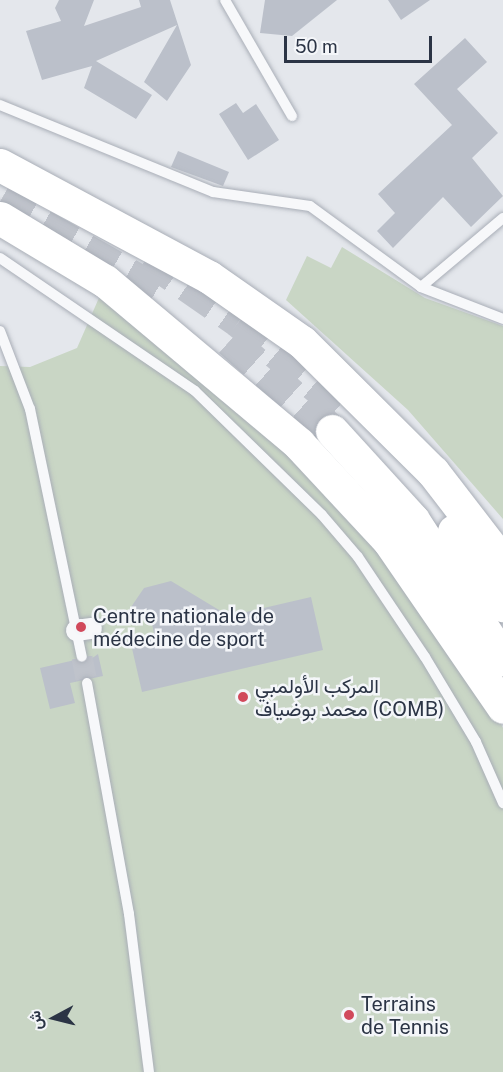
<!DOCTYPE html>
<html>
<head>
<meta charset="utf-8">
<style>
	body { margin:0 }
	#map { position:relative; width:503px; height:1072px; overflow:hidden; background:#e4e7ec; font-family:"Public Sans",Vazirmatn,sans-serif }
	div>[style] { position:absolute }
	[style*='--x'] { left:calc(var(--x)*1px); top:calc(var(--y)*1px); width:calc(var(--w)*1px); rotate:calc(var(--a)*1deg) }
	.green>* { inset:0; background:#c9d6c5 }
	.building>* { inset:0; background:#bbc0ca }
	.minor-tunnel>* { height:21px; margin-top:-10.5px; transform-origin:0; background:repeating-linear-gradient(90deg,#bfc3cb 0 21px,transparent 0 31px) }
	.trunk-tunnel>* { height:33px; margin-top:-16.5px; transform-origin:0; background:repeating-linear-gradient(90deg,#bfc3cb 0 33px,transparent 0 49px) }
	.roads { filter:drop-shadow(0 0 2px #a9aeb7) drop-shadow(0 0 2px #a9aeb7) }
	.service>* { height:10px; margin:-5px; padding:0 5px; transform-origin:5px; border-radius:5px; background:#f7f8fa }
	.minor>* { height:21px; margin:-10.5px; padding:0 10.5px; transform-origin:10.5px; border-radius:10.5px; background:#f7f8fa }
	.trunk>* { height:33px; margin:-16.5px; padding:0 16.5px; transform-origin:16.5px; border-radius:16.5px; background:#fff }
	.dots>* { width:16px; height:16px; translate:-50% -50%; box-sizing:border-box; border:3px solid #f4f6f9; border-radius:50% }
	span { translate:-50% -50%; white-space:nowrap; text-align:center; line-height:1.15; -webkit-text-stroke:5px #f4f6f9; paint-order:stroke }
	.poi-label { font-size:20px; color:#2b3445 }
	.left { translate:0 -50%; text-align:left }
	.north { position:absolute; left:24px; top:988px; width:60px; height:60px; -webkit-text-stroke:4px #f4f6f9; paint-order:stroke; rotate:263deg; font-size:16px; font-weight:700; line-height:24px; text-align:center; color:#2b3445 }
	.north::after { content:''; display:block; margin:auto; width:21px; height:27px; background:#2b3445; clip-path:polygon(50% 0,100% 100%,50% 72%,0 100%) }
	.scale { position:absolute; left:284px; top:36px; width:148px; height:27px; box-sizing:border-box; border:3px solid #2b3445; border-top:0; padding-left:8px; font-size:18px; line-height:21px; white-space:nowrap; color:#2b3445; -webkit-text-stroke:4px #f4f6f9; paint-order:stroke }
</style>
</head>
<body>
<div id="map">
	<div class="green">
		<div style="clip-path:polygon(342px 247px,425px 298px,503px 326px,503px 519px,408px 410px,286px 300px,307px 256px,331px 268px)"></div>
		<div style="clip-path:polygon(102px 291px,350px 511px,497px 716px,503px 728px,503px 1072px,0 1072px,0 366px,30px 367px,77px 348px)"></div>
	</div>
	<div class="building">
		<div style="clip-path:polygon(59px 0,94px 0,84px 26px,141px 7px,139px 0,170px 0,191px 65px,167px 101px,144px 82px,177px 25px,96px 61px,152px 95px,136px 119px,84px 88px,92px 66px,42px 80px,26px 31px,61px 21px,55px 8px)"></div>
		<div style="clip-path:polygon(265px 0,337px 0,292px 36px,260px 33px)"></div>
		<div style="clip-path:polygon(388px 0,430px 0,401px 20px)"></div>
		<div style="clip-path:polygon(465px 38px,487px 62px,457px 89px,498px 133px,472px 158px,503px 196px,471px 227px,443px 197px,393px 248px,377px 231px,395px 213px,378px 194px,452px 125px,414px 84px)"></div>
		<div style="clip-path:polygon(236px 103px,243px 113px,256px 104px,279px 140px,248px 160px,219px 114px)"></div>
		<div style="clip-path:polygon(178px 151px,229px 172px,223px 186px,171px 167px)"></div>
		<div style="clip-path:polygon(171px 581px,229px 616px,311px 597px,323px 650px,142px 692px,131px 644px,155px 638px,149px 610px,129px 610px,144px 588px)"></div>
		<div style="clip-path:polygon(98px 654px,103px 676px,70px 683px,75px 703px,50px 709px,40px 668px,75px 660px,84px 664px)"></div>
	</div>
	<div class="minor-tunnel">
		<div style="--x:82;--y:657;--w:26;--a:79"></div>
	</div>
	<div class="trunk-tunnel">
		<div style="--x:0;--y:201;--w:190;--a:29.7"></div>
		<div style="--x:147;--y:257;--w:112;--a:34.8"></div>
		<div style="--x:239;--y:321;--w:143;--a:39.9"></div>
		<div style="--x:230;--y:340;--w:137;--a:41.7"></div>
	</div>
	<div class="roads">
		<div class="service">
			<div style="--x:225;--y:0;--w:134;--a:60"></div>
			<div style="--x:0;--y:105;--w:230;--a:22.2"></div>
			<div style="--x:213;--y:192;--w:98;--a:8.2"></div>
			<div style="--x:310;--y:206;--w:137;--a:36.1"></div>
			<div style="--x:421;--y:287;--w:88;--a:21.3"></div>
			<div style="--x:0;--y:258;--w:236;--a:34.3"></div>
			<div style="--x:195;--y:391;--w:177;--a:44.3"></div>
			<div style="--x:322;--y:515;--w:55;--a:49.4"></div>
			<div style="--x:358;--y:557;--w:120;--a:56.2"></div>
			<div style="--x:425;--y:657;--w:99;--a:59"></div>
			<div style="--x:476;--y:742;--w:67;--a:66.1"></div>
			<div style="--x:421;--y:287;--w:107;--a:-40.1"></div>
			<div style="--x:0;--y:331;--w:84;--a:69"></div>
			<div style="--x:30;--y:409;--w:253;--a:78.2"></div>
			<div style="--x:87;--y:683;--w:235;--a:79.7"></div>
			<div style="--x:129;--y:914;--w:159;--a:82.8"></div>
		</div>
		<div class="minor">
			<div style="--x:76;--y:630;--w:15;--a:-8"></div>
		</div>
		<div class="trunk">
			<div style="--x:0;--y:165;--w:237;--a:28.2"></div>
			<div style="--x:209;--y:277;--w:113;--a:35"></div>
			<div style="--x:302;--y:342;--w:185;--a:44.8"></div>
			<div style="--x:433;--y:472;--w:115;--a:52.4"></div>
			<div style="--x:0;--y:218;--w:122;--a:31"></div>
			<div style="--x:105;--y:281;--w:253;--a:40"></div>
			<div style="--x:299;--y:444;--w:132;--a:47.1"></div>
			<div style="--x:389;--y:541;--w:201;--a:55.5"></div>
			<div style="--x:332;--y:431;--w:120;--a:47.7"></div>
			<div style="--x:413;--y:520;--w:166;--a:57.1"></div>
			<div style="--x:454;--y:531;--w:89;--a:56.5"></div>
		</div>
	</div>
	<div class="dots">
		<div style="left:81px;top:627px;background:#d1495b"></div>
		<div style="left:243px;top:697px;background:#d1495b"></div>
		<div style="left:349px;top:1015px;background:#d1495b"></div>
	</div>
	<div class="poi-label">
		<span class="left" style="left:93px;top:628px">Centre nationale de<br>médecine de sport</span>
		<span class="left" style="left:255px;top:698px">المركب الأولمبي<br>محمد بوضياف (COMB)</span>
		<span class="left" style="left:361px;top:1016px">Terrains<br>de Tennis</span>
	</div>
	<div class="north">ش</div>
	<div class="scale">50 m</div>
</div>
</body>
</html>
